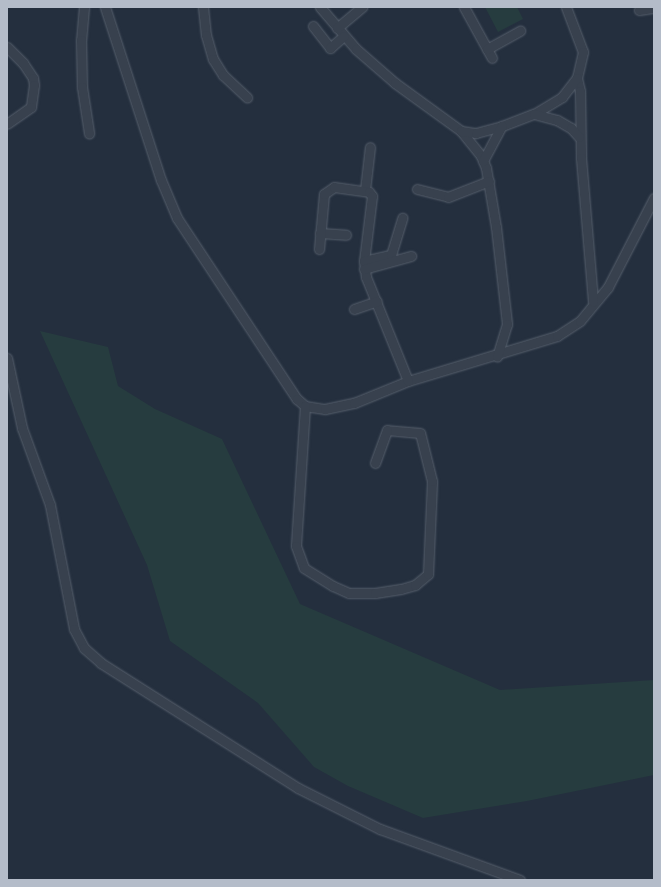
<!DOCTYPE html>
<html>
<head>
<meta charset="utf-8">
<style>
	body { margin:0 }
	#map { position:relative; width:661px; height:887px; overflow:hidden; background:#242f3e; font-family:"PT Sans",sans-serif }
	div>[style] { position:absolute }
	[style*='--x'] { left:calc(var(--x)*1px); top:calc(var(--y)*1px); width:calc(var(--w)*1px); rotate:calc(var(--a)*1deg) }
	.green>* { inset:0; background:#263c3f }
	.roads { filter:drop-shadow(0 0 1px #565f6c) drop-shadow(0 0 1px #565f6c) }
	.minor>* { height:9px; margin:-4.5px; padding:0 4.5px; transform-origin:4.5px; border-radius:4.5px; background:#38414e }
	span { translate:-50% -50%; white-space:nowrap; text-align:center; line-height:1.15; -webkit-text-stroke:3.5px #1d2633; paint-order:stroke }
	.frame { position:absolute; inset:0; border:8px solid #b4bcc9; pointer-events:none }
</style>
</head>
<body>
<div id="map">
	<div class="green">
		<div style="clip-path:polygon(485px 7px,517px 7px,523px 19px,498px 32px)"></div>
		<div style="clip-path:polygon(40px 331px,108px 347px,118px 386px,155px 409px,222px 439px,300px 604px,500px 690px,654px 680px,654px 775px,527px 801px,423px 818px,348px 786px,314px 767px,258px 703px,170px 641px,147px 565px)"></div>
	</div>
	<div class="roads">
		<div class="minor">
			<div style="--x:84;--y:7;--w:33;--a:95"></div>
			<div style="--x:81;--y:40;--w:47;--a:88.8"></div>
			<div style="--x:82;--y:87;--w:47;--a:81.3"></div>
			<div style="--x:105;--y:7;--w:182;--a:72.1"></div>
			<div style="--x:161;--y:180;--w:41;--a:67.2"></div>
			<div style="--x:177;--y:218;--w:217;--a:56.5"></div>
			<div style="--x:297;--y:399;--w:11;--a:41"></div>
			<div style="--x:305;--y:406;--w:20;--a:9"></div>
			<div style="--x:325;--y:409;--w:30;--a:-12"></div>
			<div style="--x:354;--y:403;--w:58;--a:-22.2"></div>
			<div style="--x:408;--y:381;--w:156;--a:-16.8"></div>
			<div style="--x:557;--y:336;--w:27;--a:-33"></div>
			<div style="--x:580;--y:321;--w:44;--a:-50.5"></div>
			<div style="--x:608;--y:287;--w:100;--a:-62.7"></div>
			<div style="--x:203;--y:7;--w:28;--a:84"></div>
			<div style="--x:206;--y:35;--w:25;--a:74"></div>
			<div style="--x:213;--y:59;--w:19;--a:58"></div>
			<div style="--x:223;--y:75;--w:33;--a:43"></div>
			<div style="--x:320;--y:7;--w:55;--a:49.4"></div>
			<div style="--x:356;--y:49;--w:52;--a:41.1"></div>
			<div style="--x:395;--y:83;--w:82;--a:36"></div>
			<div style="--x:461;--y:131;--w:32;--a:51"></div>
			<div style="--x:481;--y:156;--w:13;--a:67"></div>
			<div style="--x:486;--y:168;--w:60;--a:80.4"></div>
			<div style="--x:496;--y:227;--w:98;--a:83.5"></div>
			<div style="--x:507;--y:324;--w:34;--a:107"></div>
			<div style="--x:464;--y:7;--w:58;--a:61.2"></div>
			<div style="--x:566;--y:7;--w:48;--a:69.3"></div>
			<div style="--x:583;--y:52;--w:27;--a:103"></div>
			<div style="--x:577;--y:78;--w:13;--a:77"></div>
			<div style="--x:580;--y:91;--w:67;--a:89.1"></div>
			<div style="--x:581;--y:158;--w:144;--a:85.2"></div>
			<div style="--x:639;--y:10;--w:15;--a:-8"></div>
			<div style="--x:313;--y:26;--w:28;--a:52"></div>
			<div style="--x:330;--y:48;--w:18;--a:-41"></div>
			<div style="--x:337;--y:28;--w:33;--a:-40"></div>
			<div style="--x:7;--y:47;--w:23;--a:45"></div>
			<div style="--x:23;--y:63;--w:18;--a:56"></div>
			<div style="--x:33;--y:78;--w:7;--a:82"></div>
			<div style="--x:34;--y:85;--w:22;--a:98"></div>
			<div style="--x:31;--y:107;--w:29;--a:145"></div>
			<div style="--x:487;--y:49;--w:38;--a:-29"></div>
			<div style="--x:534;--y:114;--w:33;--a:-31"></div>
			<div style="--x:562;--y:97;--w:24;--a:-52"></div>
			<div style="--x:461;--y:131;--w:15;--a:8"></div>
			<div style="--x:476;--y:133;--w:27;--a:-15"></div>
			<div style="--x:502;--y:126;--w:34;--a:-21"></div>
			<div style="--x:534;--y:114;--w:24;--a:15"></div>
			<div style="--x:557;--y:120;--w:16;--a:30"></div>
			<div style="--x:571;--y:128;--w:12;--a:48"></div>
			<div style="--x:483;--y:161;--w:40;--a:-62"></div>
			<div style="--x:417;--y:189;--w:32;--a:14"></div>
			<div style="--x:448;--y:197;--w:44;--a:-21.3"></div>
			<div style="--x:365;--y:190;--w:43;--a:-83.4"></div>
			<div style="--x:320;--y:233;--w:26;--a:4"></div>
			<div style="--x:319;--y:249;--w:55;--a:-84.8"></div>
			<div style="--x:324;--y:194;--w:12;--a:-35"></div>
			<div style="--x:334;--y:187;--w:35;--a:8"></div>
			<div style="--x:369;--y:192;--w:5;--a:53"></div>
			<div style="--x:372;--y:196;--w:65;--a:97"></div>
			<div style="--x:364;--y:261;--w:16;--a:83"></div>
			<div style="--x:366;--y:277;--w:112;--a:68"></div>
			<div style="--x:364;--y:261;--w:28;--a:-13"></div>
			<div style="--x:391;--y:255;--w:39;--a:-73"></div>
			<div style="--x:364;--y:269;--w:49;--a:-15.5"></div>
			<div style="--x:354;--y:309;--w:24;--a:-19"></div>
			<div style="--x:7;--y:358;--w:72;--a:77.9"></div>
			<div style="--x:22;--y:428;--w:82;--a:70"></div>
			<div style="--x:50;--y:505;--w:126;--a:79"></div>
			<div style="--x:74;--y:629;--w:21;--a:62"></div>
			<div style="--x:84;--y:648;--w:23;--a:41"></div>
			<div style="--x:101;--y:663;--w:233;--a:32.4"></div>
			<div style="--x:298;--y:788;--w:92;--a:26.6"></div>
			<div style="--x:380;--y:829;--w:149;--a:20"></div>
			<div style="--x:305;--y:406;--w:140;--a:93.7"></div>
			<div style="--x:296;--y:546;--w:23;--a:70"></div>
			<div style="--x:304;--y:568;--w:34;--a:32"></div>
			<div style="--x:333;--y:586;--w:17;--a:24"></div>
			<div style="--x:349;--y:593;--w:26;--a:0"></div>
			<div style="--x:375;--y:593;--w:26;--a:-9"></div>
			<div style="--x:401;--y:589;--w:15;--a:-16"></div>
			<div style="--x:415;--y:585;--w:17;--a:-40"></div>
			<div style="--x:428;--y:574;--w:93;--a:-87.5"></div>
			<div style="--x:432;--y:481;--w:49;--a:-104"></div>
			<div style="--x:420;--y:433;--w:33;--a:-175"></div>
			<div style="--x:387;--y:430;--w:35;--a:110"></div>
		</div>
	</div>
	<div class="frame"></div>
</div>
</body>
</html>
